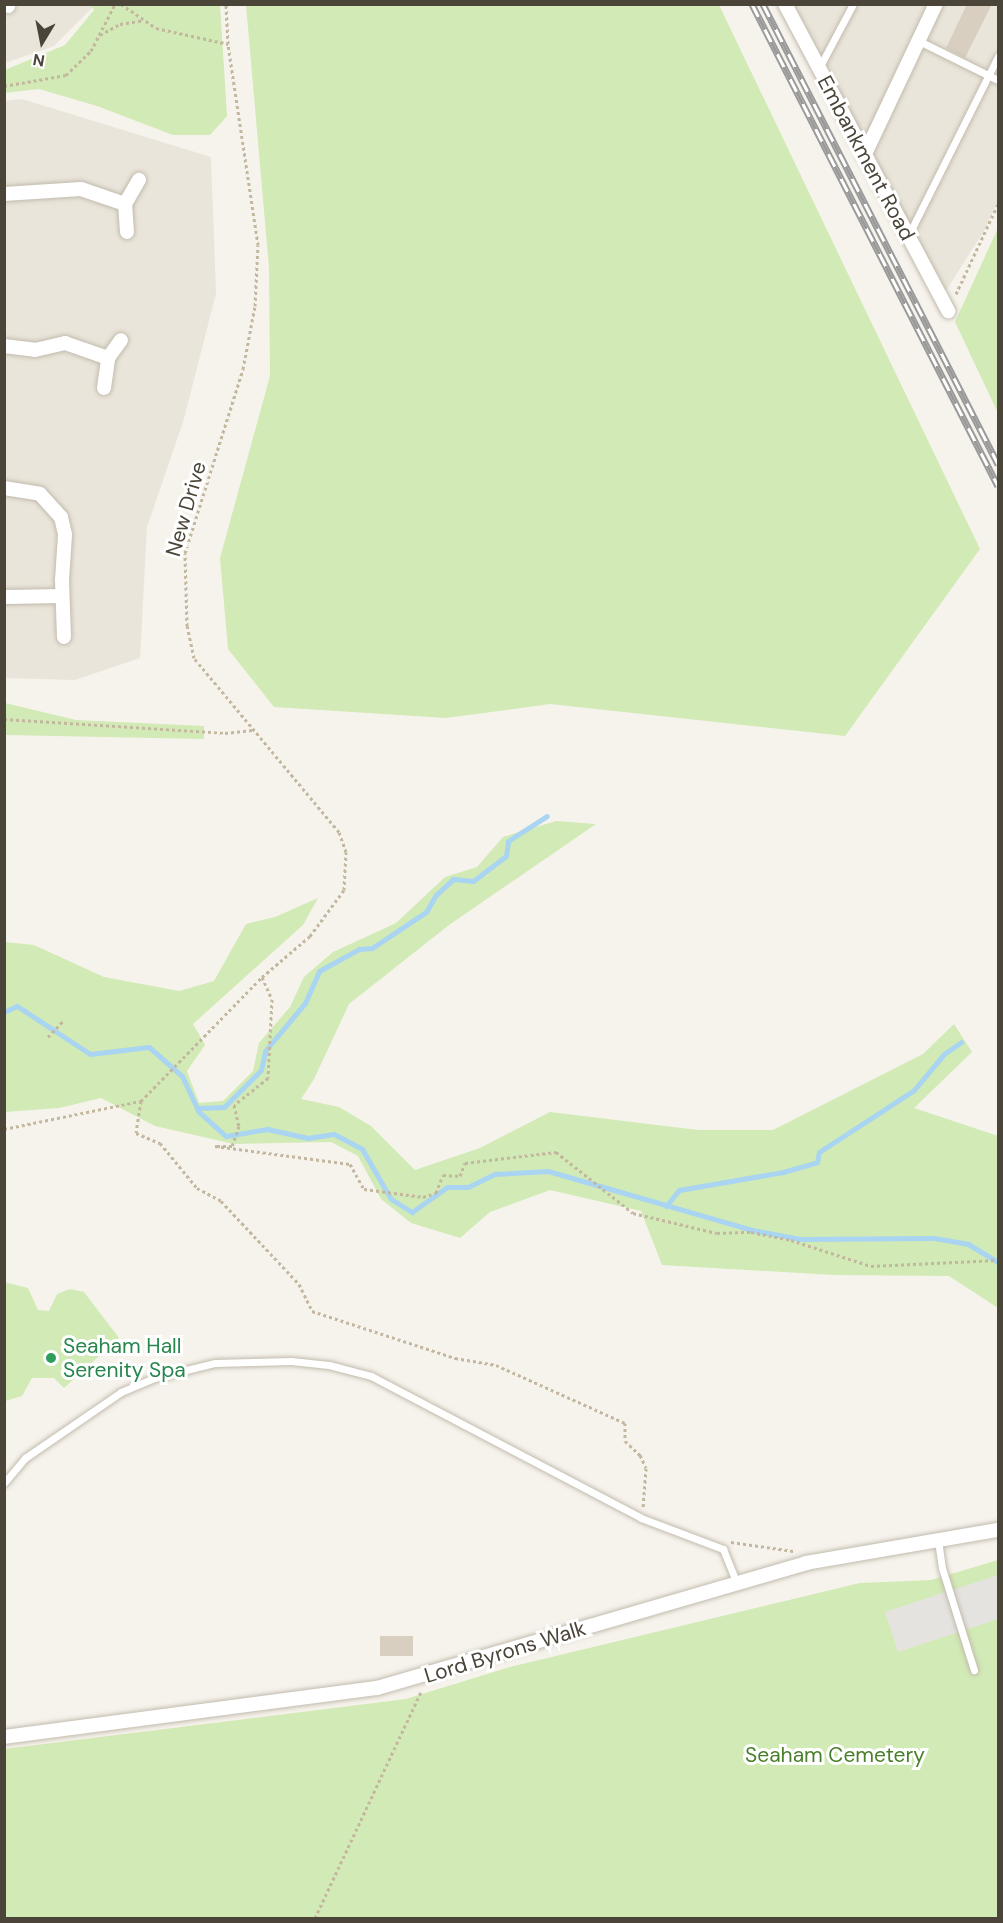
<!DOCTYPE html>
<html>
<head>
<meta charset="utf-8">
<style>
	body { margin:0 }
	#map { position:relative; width:1003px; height:1923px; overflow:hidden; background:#f6f3ec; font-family:"DM Sans",sans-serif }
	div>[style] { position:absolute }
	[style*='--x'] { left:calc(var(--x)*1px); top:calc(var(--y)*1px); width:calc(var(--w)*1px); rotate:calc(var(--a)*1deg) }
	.residential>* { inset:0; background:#eae5da }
	.green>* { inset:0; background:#d2eab5 }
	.parking>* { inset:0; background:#e5e3e0 }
	.stream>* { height:5px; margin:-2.5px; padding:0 2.5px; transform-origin:2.5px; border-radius:2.5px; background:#a9d4f2 }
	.building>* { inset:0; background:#d8cfc1 }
	.path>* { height:3px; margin-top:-1.5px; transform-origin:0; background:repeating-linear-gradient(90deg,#c4b79f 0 3px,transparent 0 6px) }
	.roads { filter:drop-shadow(0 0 2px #c2bbae) drop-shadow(0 0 2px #c2bbae) }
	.lane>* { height:7px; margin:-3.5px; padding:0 3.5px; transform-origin:3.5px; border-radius:3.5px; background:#fff }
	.street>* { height:14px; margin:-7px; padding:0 7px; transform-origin:7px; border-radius:7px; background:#fff }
	.rail>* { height:7px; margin-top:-3.5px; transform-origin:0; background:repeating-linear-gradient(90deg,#fff 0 14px,#9a9a9a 0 28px); box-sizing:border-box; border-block:2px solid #9a9a9a }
	.dots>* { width:16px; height:16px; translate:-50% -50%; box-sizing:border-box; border:3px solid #fff; border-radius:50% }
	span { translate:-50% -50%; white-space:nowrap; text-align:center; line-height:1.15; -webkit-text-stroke:6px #fff; paint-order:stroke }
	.street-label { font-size:21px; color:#4b4439 }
	.leisure-label { font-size:21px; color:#27864d }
	.left { translate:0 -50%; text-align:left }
	.park-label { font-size:21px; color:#4a7f2a }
	.frame { position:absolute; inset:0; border:6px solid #4b4439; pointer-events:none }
	.north { position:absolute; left:12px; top:12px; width:60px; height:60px; -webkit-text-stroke:4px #fff; paint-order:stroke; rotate:190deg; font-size:16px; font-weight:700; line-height:24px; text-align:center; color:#4b4439 }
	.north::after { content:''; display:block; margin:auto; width:21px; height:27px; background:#4b4439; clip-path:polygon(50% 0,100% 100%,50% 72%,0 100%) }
</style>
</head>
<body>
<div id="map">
	<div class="residential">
		<div style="clip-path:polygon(90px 4px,93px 7px,54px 46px,5px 63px,4px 5px)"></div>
		<div style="clip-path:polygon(794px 5px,998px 5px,998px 201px,984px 231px,945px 292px)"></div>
		<div style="clip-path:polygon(22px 99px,211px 157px,216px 294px,183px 422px,147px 527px,140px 658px,75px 680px,5px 678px,4px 101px)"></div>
	</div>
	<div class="green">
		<div style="clip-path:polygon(91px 5px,220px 5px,227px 116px,210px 135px,173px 135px,97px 106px,39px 89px,5px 93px,5px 70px,65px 45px,94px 10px)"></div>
		<div style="clip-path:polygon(246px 5px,719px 5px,980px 549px,845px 736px,550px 704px,446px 718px,274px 707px,228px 649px,220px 558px,270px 376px,269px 268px)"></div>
		<div style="clip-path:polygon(998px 228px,998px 413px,955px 322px)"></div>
		<div style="clip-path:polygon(5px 703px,76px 720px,204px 726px,204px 739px,5px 735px)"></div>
		<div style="clip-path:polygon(556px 821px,596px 824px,449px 925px,349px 1004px,314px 1079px,301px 1099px,339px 1107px,371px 1126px,415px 1170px,480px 1148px,550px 1112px,698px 1130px,773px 1130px,923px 1054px,954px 1024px,972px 1052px,914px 1108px,998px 1136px,998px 1308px,949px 1276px,833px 1275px,662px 1265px,641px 1211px,550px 1190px,490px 1212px,460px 1238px,411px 1223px,381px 1199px,358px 1156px,331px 1142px,234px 1144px,155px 1126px,101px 1098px,59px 1108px,5px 1112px,5px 942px,34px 945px,104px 977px,179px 991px,214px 981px,246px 924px,275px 917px,318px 898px,303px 925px,193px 1024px,205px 1045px,187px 1071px,199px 1103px,223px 1101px,253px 1071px,259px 1043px,290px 1007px,304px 977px,333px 952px,396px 923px,445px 877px,477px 867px,503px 837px)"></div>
		<div style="clip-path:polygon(4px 1282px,28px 1288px,38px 1310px,49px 1311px,57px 1294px,70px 1289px,84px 1292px,119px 1338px,64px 1388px,54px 1378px,32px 1378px,22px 1396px,5px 1401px)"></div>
		<div style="clip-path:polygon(998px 1560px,998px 1918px,5px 1918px,4px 1749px,406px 1699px,510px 1667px,860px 1583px,931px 1580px)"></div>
	</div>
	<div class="parking">
		<div style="clip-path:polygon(998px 1575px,998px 1619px,898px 1652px,885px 1612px)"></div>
	</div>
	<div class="stream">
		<div style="--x:4;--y:1012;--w:14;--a:-25"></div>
		<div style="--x:17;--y:1006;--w:87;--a:33.3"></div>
		<div style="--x:90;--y:1054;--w:59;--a:-6.8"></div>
		<div style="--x:149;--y:1047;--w:44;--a:41.3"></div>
		<div style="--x:182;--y:1076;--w:40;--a:65"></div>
		<div style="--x:199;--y:1112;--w:36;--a:42"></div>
		<div style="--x:226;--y:1136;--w:42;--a:-9.7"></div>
		<div style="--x:267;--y:1129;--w:42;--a:12.4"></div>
		<div style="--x:308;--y:1138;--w:26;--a:-9"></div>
		<div style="--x:334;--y:1134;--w:32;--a:28"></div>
		<div style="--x:362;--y:1149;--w:58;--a:59.9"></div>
		<div style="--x:391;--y:1199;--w:25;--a:32"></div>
		<div style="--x:412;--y:1212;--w:43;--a:-35.5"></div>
		<div style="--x:447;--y:1187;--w:21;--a:0"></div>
		<div style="--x:468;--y:1187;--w:30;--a:-26"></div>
		<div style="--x:495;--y:1174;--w:53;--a:-3.2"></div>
		<div style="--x:548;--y:1171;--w:212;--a:16.1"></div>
		<div style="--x:752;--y:1230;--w:49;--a:10.6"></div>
		<div style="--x:800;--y:1239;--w:134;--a:-0.4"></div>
		<div style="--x:934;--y:1238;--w:35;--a:10"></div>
		<div style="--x:968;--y:1244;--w:35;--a:31"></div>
		<div style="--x:197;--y:1108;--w:27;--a:-2"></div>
		<div style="--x:224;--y:1107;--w:52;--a:-45"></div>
		<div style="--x:261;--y:1070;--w:19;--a:-78"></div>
		<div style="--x:265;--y:1051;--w:62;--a:-50.2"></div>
		<div style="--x:305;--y:1003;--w:35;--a:-66"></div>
		<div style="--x:319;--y:971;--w:46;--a:-28.8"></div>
		<div style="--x:359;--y:949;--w:13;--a:-4"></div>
		<div style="--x:372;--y:948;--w:65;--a:-33.7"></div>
		<div style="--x:426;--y:912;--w:20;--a:-60"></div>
		<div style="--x:436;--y:895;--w:23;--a:-43"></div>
		<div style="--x:453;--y:879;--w:20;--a:6"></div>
		<div style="--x:473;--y:881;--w:41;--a:-37.1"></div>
		<div style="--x:506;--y:856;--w:15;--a:-82"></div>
		<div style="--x:508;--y:841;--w:46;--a:-32.7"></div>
		<div style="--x:666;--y:1206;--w:21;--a:-51"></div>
		<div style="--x:679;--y:1190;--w:106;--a:-9.8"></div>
		<div style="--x:783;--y:1172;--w:35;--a:-16"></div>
		<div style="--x:817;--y:1162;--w:10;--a:-79"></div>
		<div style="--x:819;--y:1152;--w:113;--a:-33.1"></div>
		<div style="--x:914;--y:1090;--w:47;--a:-50.2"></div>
		<div style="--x:944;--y:1054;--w:21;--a:-35"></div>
	</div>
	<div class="building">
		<div style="clip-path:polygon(967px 4px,992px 4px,965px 58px,946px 48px)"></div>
		<div style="clip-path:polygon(380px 1636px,413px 1636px,413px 1656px,380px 1656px)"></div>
	</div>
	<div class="path">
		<div style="--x:121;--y:4;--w:42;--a:34.4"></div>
		<div style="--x:156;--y:28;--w:74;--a:12.5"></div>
		<div style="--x:100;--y:35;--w:23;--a:-29"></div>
		<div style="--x:120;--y:24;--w:24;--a:-9"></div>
		<div style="--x:4;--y:86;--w:63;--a:-10.1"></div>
		<div style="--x:66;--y:75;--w:35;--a:-44"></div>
		<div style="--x:91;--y:51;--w:53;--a:-62.9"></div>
		<div style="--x:956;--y:294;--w:99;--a:-65"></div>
		<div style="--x:4;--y:719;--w:221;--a:3.6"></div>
		<div style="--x:225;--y:733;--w:28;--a:-6"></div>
		<div style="--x:262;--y:977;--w:24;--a:66"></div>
		<div style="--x:272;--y:999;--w:79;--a:92.9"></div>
		<div style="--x:268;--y:1078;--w:43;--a:141.5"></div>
		<div style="--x:234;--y:1105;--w:22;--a:77"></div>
		<div style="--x:239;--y:1126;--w:21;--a:109"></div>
		<div style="--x:232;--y:1146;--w:17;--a:180"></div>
		<div style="--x:215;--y:1146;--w:136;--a:7.6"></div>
		<div style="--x:350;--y:1164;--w:29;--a:61"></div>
		<div style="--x:364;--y:1189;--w:60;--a:7.7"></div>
		<div style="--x:423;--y:1197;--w:14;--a:-17"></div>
		<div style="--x:436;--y:1193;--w:19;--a:-69"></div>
		<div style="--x:443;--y:1175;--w:17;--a:3"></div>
		<div style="--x:460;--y:1176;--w:14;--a:-69"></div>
		<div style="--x:465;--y:1163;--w:92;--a:-6.9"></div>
		<div style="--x:556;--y:1152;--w:98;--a:38.4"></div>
		<div style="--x:633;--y:1213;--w:86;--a:13.4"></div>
		<div style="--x:717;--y:1233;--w:34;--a:-2"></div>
		<div style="--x:751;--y:1232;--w:41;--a:11.3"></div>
		<div style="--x:791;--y:1240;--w:84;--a:18"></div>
		<div style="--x:871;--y:1266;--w:127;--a:-2.7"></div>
		<div style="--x:48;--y:1037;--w:22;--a:-47"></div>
		<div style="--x:141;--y:1101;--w:32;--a:99"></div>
		<div style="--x:136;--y:1133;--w:26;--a:23"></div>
		<div style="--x:160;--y:1143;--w:58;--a:50.6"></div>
		<div style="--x:197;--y:1188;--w:27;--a:28"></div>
		<div style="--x:221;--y:1201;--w:114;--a:46.8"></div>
		<div style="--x:299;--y:1284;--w:30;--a:64"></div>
		<div style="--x:312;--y:1311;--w:151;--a:18.2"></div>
		<div style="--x:455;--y:1358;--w:42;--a:9.7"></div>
		<div style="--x:496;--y:1365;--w:141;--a:24.2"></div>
		<div style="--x:625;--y:1423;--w:18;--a:90"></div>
		<div style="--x:625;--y:1441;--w:21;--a:43"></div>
		<div style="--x:640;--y:1455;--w:14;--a:65"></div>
		<div style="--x:646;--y:1468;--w:40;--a:94.3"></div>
		<div style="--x:4;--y:1129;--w:140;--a:-11.6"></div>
		<div style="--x:141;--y:1101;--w:173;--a:-45.7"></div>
		<div style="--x:262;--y:977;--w:63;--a:-40.5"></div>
		<div style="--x:310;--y:936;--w:57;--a:-53.5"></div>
		<div style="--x:344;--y:890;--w:38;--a:-87"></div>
		<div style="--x:346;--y:852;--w:21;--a:-109"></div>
		<div style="--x:339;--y:832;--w:226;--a:-129.8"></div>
		<div style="--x:194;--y:658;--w:33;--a:-102"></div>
		<div style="--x:187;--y:626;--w:73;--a:-91.6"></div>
		<div style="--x:185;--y:553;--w:193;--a:-72.5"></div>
		<div style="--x:243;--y:369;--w:64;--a:-79.2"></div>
		<div style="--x:255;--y:306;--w:61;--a:-87.2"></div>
		<div style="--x:258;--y:245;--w:203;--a:-98.5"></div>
		<div style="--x:228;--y:44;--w:40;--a:-92.9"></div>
		<div style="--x:731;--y:1542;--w:63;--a:8.3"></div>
		<div style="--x:315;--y:1918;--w:250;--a:-64.9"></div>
	</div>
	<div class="roads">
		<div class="lane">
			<div style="--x:919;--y:41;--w:88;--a:26.3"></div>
			<div style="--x:819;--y:68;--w:72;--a:-62"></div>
			<div style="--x:907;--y:238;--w:203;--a:-63.4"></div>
			<div style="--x:4;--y:1483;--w:33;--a:-50"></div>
			<div style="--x:25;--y:1458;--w:116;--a:-34.5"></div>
			<div style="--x:121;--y:1392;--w:36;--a:-23"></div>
			<div style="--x:154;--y:1378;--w:63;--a:-13.8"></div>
			<div style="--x:215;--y:1363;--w:76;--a:-1.5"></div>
			<div style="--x:291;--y:1361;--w:38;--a:6"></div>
			<div style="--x:329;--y:1365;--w:43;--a:14.7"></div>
			<div style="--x:371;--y:1376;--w:305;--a:27.7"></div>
			<div style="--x:641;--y:1518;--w:88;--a:20.7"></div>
			<div style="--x:723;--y:1549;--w:35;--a:68"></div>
			<div style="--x:938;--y:1540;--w:28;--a:82"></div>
			<div style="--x:942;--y:1568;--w:107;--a:72.6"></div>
		</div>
		<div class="street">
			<div style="--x:6;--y:4;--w:3;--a:45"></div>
			<div style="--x:785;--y:4;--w:348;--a:62"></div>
			<div style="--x:864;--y:156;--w:168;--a:-64.7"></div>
			<div style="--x:4;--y:194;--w:77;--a:-3.7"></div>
			<div style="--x:81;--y:189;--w:46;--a:18.8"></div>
			<div style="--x:127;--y:232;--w:28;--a:-94"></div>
			<div style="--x:125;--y:204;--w:28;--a:-60"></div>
			<div style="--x:4;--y:346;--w:31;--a:7"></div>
			<div style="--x:35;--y:350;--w:31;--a:-13"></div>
			<div style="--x:65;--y:343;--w:46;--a:19.2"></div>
			<div style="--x:104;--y:388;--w:30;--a:-82"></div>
			<div style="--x:108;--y:358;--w:22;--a:-54"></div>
			<div style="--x:4;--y:488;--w:36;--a:9"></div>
			<div style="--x:40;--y:494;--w:31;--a:48"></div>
			<div style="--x:61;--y:517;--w:18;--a:77"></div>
			<div style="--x:65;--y:535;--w:45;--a:93.8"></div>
			<div style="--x:62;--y:580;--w:57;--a:88"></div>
			<div style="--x:5;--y:597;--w:57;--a:-1"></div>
			<div style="--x:4;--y:1737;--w:376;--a:-7.5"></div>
			<div style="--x:377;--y:1688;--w:447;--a:-16.2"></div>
			<div style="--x:806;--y:1563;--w:195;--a:-9.8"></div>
		</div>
	</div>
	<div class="rail">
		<div style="--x:752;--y:4;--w:541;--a:62.96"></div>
		<div style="--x:763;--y:4;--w:517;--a:62.94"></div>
	</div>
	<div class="dots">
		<div style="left:51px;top:1358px;background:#2e9e5b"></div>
	</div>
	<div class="street-label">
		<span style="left:866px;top:158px;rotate:62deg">Embankment Road</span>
		<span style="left:186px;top:509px;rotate:-74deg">New Drive</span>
		<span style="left:505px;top:1652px;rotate:-17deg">Lord Byrons Walk</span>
	</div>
	<div class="leisure-label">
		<span class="left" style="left:63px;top:1358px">Seaham Hall<br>Serenity Spa</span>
	</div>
	<div class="park-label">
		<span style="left:835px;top:1755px">Seaham Cemetery</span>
	</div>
	<div class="frame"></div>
	<div class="north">N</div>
</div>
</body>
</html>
